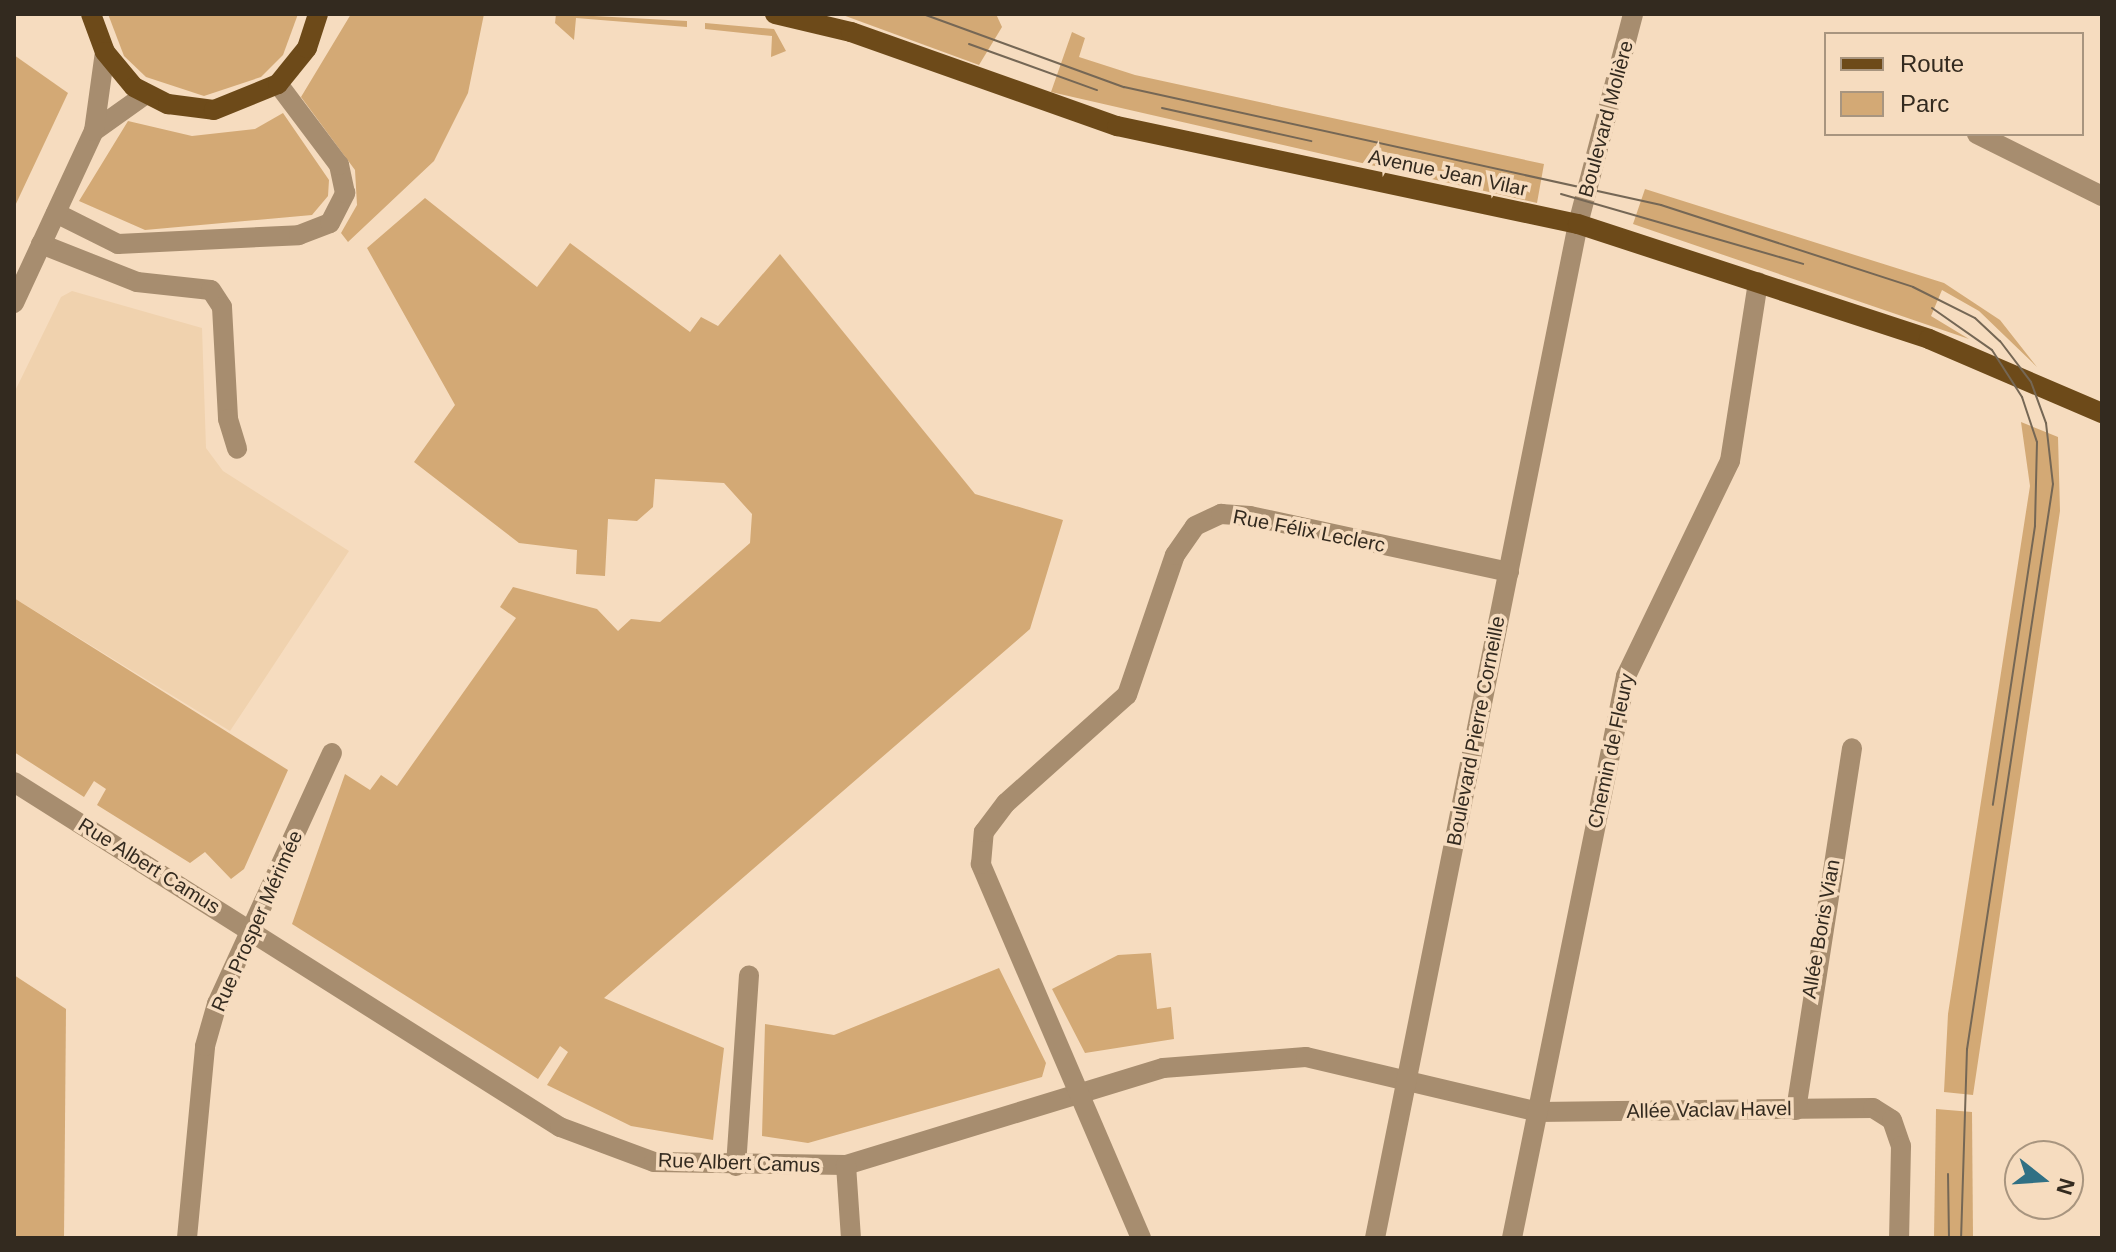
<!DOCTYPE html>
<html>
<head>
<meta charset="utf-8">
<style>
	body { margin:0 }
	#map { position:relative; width:2116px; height:1252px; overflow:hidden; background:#f6dcbf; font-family:Arial,sans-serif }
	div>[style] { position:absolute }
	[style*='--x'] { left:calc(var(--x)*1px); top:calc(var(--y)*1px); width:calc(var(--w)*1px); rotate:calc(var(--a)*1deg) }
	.built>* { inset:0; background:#f0d2ae }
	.green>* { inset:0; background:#d3a975 }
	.minor>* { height:20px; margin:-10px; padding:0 10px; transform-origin:10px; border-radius:10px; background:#a78d6f }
	.major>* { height:20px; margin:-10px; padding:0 10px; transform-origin:10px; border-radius:10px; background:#6d4a19 }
	.tram>* { height:2px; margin:-1px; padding:0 1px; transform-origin:1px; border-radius:1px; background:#756755 }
	span { translate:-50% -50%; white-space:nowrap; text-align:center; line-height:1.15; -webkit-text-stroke:7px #f6dcbf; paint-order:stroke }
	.street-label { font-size:20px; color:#332a1f }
	.frame { position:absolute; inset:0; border:16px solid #332a1f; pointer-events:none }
	.legend { position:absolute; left:1824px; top:32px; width:260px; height:104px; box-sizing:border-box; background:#f6dcbf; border:2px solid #a8957f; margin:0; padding:10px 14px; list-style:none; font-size:24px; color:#332a1f }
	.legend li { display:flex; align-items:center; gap:16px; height:40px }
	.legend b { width:40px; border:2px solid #a8957f }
	.north { position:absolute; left:2004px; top:1140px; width:80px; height:80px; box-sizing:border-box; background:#f6dcbf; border:2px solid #a8957f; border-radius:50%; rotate:107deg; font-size:22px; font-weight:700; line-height:32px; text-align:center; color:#332a1f }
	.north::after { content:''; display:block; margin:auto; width:28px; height:36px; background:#307084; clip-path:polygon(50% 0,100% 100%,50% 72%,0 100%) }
</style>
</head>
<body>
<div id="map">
	<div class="built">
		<div style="clip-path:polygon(72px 291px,202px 328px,206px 448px,223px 471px,349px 551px,230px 731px,14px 598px,14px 393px,61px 297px)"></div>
	</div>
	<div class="green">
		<div style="clip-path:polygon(108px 14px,298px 14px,283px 55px,261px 77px,204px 96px,146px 77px,124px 56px)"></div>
		<div style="clip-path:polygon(351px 14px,484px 14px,468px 93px,434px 161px,348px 242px,341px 233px,357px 205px,355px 170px,301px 97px)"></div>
		<div style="clip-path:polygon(556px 14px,687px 21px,687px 27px,576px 18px,574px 40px,555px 23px)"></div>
		<div style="clip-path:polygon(840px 14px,996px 14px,1002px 27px,979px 65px)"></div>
		<div style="clip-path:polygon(705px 23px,774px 29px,786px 51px,771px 57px,772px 36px,705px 29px)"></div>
		<div style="clip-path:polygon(1072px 32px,1085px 38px,1079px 57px,1135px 75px,1544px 164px,1537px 203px,1051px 92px)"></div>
		<div style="clip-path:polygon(14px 55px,68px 93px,14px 208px)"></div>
		<div style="clip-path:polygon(283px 113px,329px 180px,328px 196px,312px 215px,145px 230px,79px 201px,128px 121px,192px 136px,255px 129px)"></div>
		<div style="clip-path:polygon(1645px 189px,1944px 283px,2000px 320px,2037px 367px,1979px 311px,1942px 290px,1931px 316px,1969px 339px,1633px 224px)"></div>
		<div style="clip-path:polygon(425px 198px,537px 287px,570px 243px,690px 332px,701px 317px,718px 326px,780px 254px,975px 494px,1063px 520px,1030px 629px,604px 998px,724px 1048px,713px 1140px,631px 1126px,547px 1085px,568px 1052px,560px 1046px,538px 1079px,292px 924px,345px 774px,370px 790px,381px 775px,397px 786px,516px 618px,500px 607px,513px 587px,597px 609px,618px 631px,631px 619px,660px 622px,750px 543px,752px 514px,724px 483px,655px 479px,653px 507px,637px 521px,608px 519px,605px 576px,576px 574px,577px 550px,519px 543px,414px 462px,455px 405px,367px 248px)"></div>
		<div style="clip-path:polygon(2021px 422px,2058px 437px,2060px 511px,1973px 1095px,1944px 1092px,1948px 1014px,2030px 486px)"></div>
		<div style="clip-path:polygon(14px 598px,288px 770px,244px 869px,231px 879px,205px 852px,190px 863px,97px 805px,106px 789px,94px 781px,84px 797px,14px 752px)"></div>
		<div style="clip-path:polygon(1151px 953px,1157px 1009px,1171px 1007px,1174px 1039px,1085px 1053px,1052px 989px,1118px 955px)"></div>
		<div style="clip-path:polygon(999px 968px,1046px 1063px,1042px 1077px,808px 1143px,762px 1136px,765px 1024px,834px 1035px)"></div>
		<div style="clip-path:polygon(14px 975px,66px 1009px,64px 1238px,14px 1238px)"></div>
		<div style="clip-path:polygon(1936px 1109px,1972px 1112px,1973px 1238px,1934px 1238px)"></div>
	</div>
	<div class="minor">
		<div style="--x:94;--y:131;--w:64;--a:-35.4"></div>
		<div style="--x:1977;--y:134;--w:140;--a:26.4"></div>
		<div style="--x:56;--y:213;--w:69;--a:26.6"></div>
		<div style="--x:118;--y:244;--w:181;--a:-2.8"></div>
		<div style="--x:299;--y:235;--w:33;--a:-21"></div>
		<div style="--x:330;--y:223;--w:34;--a:-63"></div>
		<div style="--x:345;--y:193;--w:29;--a:-102"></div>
		<div style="--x:339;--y:165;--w:101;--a:-127"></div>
		<div style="--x:41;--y:244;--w:103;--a:21.6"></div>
		<div style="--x:137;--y:282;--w:74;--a:6.2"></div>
		<div style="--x:211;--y:290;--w:20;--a:57"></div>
		<div style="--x:222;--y:307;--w:112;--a:86.9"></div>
		<div style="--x:228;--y:419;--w:31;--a:73"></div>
		<div style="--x:14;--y:303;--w:190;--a:-65.1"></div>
		<div style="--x:94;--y:131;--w:80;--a:-82.1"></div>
		<div style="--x:14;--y:782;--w:646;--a:32.29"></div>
		<div style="--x:560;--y:1127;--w:100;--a:20.4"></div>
		<div style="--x:654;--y:1162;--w:192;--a:0.9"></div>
		<div style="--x:846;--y:1165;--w:332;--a:-17"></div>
		<div style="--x:1163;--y:1068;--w:143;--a:-4.4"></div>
		<div style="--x:1306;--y:1057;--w:238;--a:13.3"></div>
		<div style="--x:1538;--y:1112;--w:335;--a:-0.7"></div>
		<div style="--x:1873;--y:1108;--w:22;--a:32"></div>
		<div style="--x:1892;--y:1120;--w:28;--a:71"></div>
		<div style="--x:1901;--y:1146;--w:92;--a:91.2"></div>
		<div style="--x:1796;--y:1110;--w:366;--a:-81.2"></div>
		<div style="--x:846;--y:1165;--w:73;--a:86.1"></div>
		<div style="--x:736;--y:1166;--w:191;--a:-86.1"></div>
		<div style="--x:187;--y:1238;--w:193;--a:-84.6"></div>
		<div style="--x:205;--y:1046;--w:44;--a:-74.1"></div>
		<div style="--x:217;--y:1004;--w:276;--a:-65.4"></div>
		<div style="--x:1141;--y:1238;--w:407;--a:-113.2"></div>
		<div style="--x:981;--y:864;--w:32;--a:-85"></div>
		<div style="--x:984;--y:832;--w:36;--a:-53"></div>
		<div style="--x:1006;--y:803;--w:162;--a:-41.8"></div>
		<div style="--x:1127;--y:695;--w:148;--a:-71.1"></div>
		<div style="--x:1175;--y:555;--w:35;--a:-55"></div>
		<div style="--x:1195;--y:526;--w:29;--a:-25"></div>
		<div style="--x:1221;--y:514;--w:29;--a:4"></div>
		<div style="--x:1250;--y:516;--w:265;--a:12.2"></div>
		<div style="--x:1375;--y:1238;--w:1034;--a:-78.68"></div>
		<div style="--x:1578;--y:224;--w:217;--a:-75.3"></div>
		<div style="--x:1512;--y:1238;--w:573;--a:-78.53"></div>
		<div style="--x:1626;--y:676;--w:239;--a:-64.2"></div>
		<div style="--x:1730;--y:461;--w:181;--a:-81.1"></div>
	</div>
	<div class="major">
		<div style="--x:91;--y:14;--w:40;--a:69.8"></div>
		<div style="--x:105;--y:52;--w:45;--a:50.4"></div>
		<div style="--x:134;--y:87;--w:38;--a:27"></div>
		<div style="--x:168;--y:104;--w:46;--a:7.4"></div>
		<div style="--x:214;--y:110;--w:69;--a:-22.1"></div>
		<div style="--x:278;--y:84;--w:46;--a:-51.1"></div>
		<div style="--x:307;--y:48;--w:36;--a:-72"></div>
		<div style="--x:775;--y:14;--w:78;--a:13.3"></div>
		<div style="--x:851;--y:32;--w:282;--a:19.5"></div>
		<div style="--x:1117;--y:126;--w:471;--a:12"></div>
		<div style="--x:1578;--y:224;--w:369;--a:18.1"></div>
		<div style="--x:1929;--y:339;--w:188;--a:23.2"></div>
	</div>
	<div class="tram">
		<div style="--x:923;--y:14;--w:214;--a:20"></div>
		<div style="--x:1124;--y:87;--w:550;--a:12.39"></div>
		<div style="--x:1661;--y:205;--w:265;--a:18"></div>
		<div style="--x:1913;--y:287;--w:69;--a:26.6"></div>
		<div style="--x:1975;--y:318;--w:34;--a:43"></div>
		<div style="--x:2000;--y:341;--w:51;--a:52.9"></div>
		<div style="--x:2031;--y:382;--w:44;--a:69.9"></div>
		<div style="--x:2046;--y:423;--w:61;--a:83.5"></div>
		<div style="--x:2053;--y:484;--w:572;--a:98.65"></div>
		<div style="--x:1967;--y:1049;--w:189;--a:91.8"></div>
		<div style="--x:969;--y:44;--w:136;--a:19.8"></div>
		<div style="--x:1162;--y:108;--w:153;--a:12.5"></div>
		<div style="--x:1561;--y:194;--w:252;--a:16.1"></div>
		<div style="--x:1932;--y:308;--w:73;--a:35"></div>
		<div style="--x:1992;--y:350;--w:56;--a:57.4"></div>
		<div style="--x:2022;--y:397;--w:47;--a:71.6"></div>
		<div style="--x:2037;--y:442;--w:84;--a:91.4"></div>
		<div style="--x:2035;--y:526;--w:282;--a:98.6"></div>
		<div style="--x:1948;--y:1174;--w:64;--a:89.1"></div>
	</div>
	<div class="street-label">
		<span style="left:1606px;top:119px;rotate:-75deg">Boulevard Molière</span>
		<span style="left:1448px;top:173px;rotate:12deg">Avenue Jean Vilar</span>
		<span style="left:1309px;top:531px;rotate:11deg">Rue Félix Leclerc</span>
		<span style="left:1476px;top:731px;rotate:-79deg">Boulevard Pierre Corneille</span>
		<span style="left:1611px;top:751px;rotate:-78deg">Chemin de Fleury</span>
		<span style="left:149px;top:866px;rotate:32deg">Rue Albert Camus</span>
		<span style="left:257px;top:921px;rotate:-66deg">Rue Prosper Mérimée</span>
		<span style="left:1821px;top:929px;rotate:-80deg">Allée Boris Vian</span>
		<span style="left:1709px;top:1110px;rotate:-1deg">Allée Vaclav Havel</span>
		<span style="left:739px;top:1163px;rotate:2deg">Rue Albert Camus</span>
	</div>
	<div class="frame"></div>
	<ul class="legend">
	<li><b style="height:10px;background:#6d4a19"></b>Route</li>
	<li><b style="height:22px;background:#d3a975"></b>Parc</li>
	</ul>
	<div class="north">N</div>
</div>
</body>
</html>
